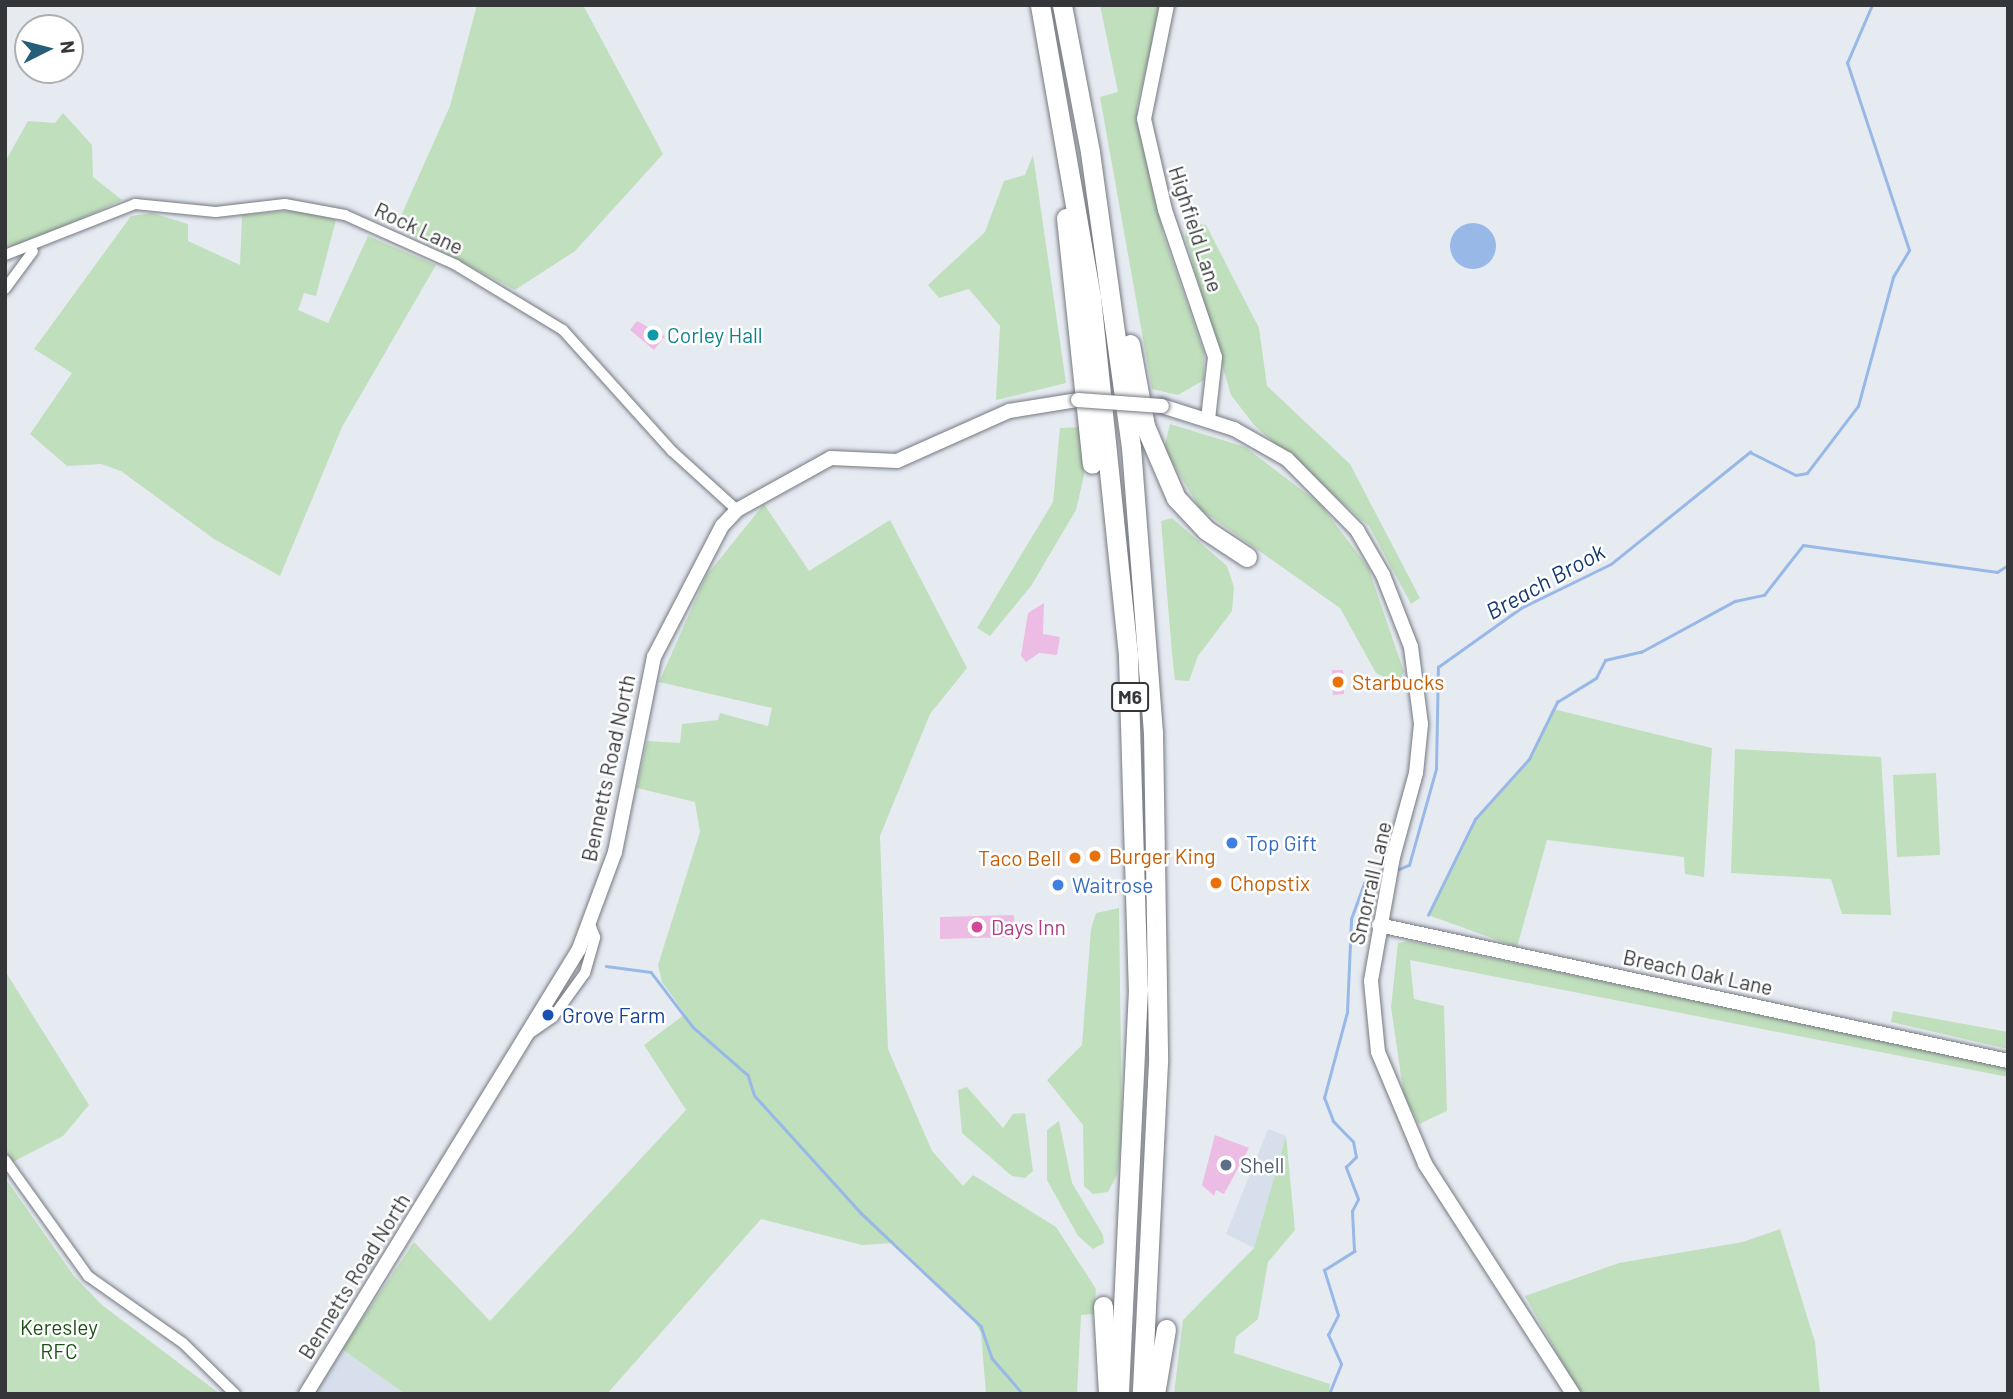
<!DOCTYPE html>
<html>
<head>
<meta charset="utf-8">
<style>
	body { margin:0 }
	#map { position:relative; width:2013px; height:1399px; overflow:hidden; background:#e6ebf2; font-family:Barlow,sans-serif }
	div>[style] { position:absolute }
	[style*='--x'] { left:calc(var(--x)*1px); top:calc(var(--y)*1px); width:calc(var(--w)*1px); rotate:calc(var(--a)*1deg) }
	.built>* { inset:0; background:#d7dfed }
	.green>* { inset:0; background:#c0dfbc }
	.water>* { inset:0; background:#98b8e7 }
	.round { border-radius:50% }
	.stream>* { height:2.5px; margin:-1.25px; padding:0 1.25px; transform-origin:1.25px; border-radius:1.25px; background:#98b8e7 }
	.building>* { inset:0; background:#edbce4 }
	.roads { filter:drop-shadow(0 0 2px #757980) drop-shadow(0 0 2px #757980) }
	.street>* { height:10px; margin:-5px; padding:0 5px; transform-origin:5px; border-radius:5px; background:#fff }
	.secondary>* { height:14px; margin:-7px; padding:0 7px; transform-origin:7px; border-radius:7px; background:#fff }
	.highway>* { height:19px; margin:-9.5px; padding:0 9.5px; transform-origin:9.5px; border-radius:9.5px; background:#fff }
	.bridges { filter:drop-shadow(0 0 2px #757980) drop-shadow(0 0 2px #757980) }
	.secondary-bridge>* { height:14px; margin:-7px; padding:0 7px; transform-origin:7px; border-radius:7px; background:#fff }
	.dots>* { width:19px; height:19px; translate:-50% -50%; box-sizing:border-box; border:4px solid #fff; border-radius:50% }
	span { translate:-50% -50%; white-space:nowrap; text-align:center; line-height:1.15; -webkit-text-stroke:5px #fff; paint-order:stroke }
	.shield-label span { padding:2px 5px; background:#fff; border:2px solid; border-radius:5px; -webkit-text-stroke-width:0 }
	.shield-label { font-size:19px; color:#353639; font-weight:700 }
	.street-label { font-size:21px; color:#353639 }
	.culture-label { font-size:21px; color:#0d838f }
	.left { translate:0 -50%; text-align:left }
	.food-label { font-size:21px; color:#c56008 }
	.right { translate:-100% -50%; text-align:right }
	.shop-label { font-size:21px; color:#366cbe }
	.hotel-label { font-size:21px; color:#b23c85 }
	.transit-label { font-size:21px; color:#164399 }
	.service-label { font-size:21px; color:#4e5e75 }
	.park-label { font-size:21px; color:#1d5216 }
	.water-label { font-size:23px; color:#123a72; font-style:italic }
	.frame { position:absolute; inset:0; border:7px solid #353639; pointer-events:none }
	.north { position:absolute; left:14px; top:14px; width:70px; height:70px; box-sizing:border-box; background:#fff; border:2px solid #aeafb0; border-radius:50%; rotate:84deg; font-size:19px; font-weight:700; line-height:28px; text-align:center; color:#353639 }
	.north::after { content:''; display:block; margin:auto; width:24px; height:32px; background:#255e77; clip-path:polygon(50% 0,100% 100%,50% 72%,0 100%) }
</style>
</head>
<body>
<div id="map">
	<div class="built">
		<div style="clip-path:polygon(1268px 1129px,1286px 1136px,1254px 1248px,1226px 1234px)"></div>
		<div style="clip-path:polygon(342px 1349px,405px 1394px,311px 1394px)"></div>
	</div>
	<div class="green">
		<div style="clip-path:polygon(477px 5px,583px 5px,663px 154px,575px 251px,515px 290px,396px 227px,450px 106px)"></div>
		<div style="clip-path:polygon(1100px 5px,1161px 5px,1137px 107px,1163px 234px,1204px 353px,1204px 380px,1178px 395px,1152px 389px,1100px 97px,1118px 92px)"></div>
		<div style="clip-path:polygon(63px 113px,92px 145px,93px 177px,122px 200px,22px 245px,5px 246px,5px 162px,28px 121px,55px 123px)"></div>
		<div style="clip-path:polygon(1033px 155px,1066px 383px,996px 400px,1000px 326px,969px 289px,939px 298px,928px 285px,985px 232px,1004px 181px,1025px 175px)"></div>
		<div style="clip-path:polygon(297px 210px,336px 220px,316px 296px,304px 293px,298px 310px,328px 323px,368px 236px,436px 265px,342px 427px,280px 576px,214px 539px,121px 471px,101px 464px,67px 466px,30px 434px,72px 373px,34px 349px,131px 216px,152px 213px,188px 224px,188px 241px,240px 265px,242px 215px)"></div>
		<div style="clip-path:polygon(1189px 223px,1206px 225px,1259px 328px,1267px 386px,1350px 464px,1420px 598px,1411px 604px,1369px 526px,1254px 425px,1231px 395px,1185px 236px)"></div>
		<div style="clip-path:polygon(1170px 424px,1245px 447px,1320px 504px,1368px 567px,1404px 672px,1398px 684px,1376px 673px,1340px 608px,1200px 509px,1164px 448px)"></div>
		<div style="clip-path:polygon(1082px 427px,1084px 475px,1076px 510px,1031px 586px,990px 636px,977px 628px,1053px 502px,1060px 428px)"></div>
		<div style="clip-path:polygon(764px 504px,809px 571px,890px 520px,967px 668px,930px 714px,880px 836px,888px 1049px,932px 1151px,963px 1186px,973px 1175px,1056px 1227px,1096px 1289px,1094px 1314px,1081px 1315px,1077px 1394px,986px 1394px,981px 1333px,972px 1317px,895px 1243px,862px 1245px,761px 1219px,607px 1394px,405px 1394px,342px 1349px,414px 1242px,490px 1321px,686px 1110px,644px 1045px,685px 1014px,662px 982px,658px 965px,700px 832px,695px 802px,637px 788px,647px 741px,680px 743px,682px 724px,718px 720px,720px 713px,768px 726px,772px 708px,659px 682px,706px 576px)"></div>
		<div style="clip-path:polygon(1172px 518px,1227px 566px,1234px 587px,1232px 611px,1198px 656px,1189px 681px,1175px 680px,1172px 653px,1161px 521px)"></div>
		<div style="clip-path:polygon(1553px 709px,1712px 748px,1704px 877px,1685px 874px,1684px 857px,1547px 840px,1517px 947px,1428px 915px,1475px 819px,1529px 759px)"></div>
		<div style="clip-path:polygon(1735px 749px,1881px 757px,1891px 915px,1842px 914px,1831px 879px,1731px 873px)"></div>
		<div style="clip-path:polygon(1936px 773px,1940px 855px,1897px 857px,1893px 775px)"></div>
		<div style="clip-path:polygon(1119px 908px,1122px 1139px,1117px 1175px,1108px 1192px,1093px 1194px,1084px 1186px,1083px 1125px,1047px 1080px,1082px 1045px,1091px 929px,1096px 913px)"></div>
		<div style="clip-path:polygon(1409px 941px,2008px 1066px,2008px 1077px,1410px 960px,1414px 999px,1444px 1006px,1447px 1111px,1419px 1124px,1404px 1096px,1391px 1007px,1398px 943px)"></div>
		<div style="clip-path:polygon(5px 971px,89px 1105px,63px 1136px,5px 1166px)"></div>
		<div style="clip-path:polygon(1893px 1011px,2008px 1032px,2008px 1049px,1891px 1022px)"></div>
		<div style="clip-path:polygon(967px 1087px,1003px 1128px,1013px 1114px,1025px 1113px,1033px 1171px,1025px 1178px,1012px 1176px,962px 1133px,958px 1090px)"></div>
		<div style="clip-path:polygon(1059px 1121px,1072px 1183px,1103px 1235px,1104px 1243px,1093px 1249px,1078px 1236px,1047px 1180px,1047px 1130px)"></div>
		<div style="clip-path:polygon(1286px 1136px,1295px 1230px,1268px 1262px,1258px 1319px,1236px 1337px,1234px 1353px,1330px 1384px,1329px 1394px,1174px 1394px,1183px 1320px,1254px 1248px)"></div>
		<div style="clip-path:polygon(5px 1178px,74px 1276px,102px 1305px,220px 1394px,5px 1394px)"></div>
		<div style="clip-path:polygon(1780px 1229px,1815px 1342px,1820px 1394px,1580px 1394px,1525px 1296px,1619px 1263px,1743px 1242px)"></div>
	</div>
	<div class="water">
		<div class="round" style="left:1450px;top:223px;width:46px;height:46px"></div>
	</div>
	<div class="stream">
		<div style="--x:1397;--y:870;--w:13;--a:-23"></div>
		<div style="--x:1409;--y:865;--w:100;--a:-74.3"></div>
		<div style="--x:1436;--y:769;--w:102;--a:-88.9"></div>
		<div style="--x:1438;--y:667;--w:102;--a:-35.4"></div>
		<div style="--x:1521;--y:608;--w:100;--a:-26.1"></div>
		<div style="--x:1611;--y:564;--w:179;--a:-38.9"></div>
		<div style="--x:1750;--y:452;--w:51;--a:26.6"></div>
		<div style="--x:1796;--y:475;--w:11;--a:-10"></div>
		<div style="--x:1807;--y:473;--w:84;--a:-52.7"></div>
		<div style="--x:1858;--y:406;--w:134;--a:-74.8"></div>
		<div style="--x:1893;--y:277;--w:31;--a:-59"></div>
		<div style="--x:1909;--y:250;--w:197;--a:-108.3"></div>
		<div style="--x:1847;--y:63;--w:63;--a:-66.7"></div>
		<div style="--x:1428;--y:915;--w:107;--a:-63.9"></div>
		<div style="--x:1475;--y:819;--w:81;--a:-48"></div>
		<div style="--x:1529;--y:759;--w:64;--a:-63.8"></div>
		<div style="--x:1557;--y:702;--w:46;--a:-31.6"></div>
		<div style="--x:1596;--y:678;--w:20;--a:-63"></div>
		<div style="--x:1605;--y:660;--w:37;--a:-13"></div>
		<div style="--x:1641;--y:652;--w:107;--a:-28.5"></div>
		<div style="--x:1735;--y:601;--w:30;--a:-12"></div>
		<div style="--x:1764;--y:595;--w:63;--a:-52"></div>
		<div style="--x:1803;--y:545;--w:196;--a:7.9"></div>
		<div style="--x:1997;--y:572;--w:13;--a:-32"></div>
		<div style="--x:606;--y:966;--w:45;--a:7.6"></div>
		<div style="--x:651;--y:972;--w:69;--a:52.6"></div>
		<div style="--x:693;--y:1027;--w:73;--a:41.1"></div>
		<div style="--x:748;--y:1075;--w:22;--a:72"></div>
		<div style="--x:755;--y:1096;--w:158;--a:47.8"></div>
		<div style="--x:861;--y:1213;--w:165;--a:43.3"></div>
		<div style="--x:981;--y:1326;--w:34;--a:71"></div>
		<div style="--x:992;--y:1358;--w:48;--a:49.3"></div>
		<div style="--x:1329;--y:1394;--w:32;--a:-68"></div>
		<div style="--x:1341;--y:1364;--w:32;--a:-114"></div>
		<div style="--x:1328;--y:1335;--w:22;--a:-63"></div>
		<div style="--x:1338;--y:1315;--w:47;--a:-107.3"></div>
		<div style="--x:1324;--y:1270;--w:36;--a:-32"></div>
		<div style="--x:1354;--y:1251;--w:40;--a:-92.9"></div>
		<div style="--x:1352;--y:1211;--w:13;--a:-63"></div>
		<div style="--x:1358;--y:1199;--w:34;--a:-111"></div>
		<div style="--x:1346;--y:1167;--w:14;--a:-45"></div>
		<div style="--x:1356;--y:1157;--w:15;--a:-101"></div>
		<div style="--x:1353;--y:1142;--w:29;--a:-134"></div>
		<div style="--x:1333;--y:1121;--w:25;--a:-111"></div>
		<div style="--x:1324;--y:1098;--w:89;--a:-75"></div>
		<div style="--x:1347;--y:1012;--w:93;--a:-87.5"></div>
		<div style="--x:1351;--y:919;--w:38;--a:-70"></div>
		<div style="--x:1364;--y:883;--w:22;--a:-22"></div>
	</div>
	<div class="building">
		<div style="clip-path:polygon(637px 321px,665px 336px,654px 350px,630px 330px)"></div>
		<div style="clip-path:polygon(1044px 603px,1043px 634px,1060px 637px,1057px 655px,1039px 653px,1026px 662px,1021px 656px,1028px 613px)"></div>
		<div style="clip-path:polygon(1332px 670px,1343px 670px,1344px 694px,1333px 695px)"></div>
		<div style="clip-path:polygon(1014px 915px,1015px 937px,940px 939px,940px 917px)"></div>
		<div style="clip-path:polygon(1215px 1135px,1249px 1148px,1224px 1194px,1216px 1190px,1214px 1196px,1202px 1185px)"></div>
	</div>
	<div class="roads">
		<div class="street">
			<div style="--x:5;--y:255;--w:140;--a:-21.4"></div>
			<div style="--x:135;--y:204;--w:81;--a:5.6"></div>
			<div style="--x:216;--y:212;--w:69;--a:-6.6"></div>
			<div style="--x:285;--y:204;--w:61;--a:10.4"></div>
			<div style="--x:345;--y:215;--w:122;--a:24.2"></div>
			<div style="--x:456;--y:265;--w:125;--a:31.3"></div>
			<div style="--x:563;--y:330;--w:163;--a:48"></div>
			<div style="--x:672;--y:451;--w:88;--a:42.2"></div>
			<div style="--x:5;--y:289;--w:47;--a:-53.6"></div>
			<div style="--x:526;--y:1036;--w:33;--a:-35"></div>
			<div style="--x:553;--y:1017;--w:54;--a:-54"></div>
			<div style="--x:585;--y:973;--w:37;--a:-74"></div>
			<div style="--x:595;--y:937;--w:14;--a:-111"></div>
			<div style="--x:5;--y:1160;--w:143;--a:54.4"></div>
			<div style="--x:88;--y:1276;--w:116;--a:35.2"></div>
			<div style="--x:183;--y:1343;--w:73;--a:44.4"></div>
		</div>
		<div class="secondary">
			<div style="--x:1167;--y:5;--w:116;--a:101.4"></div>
			<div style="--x:1144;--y:119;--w:93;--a:77"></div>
			<div style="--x:1165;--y:210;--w:155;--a:71.2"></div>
			<div style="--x:1215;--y:357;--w:62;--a:96.4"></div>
			<div style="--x:1162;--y:406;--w:76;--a:17.7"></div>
			<div style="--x:1234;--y:429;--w:61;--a:29.5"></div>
			<div style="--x:1287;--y:459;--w:100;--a:45.4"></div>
			<div style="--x:1357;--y:530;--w:52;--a:60"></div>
			<div style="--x:1383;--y:575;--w:77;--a:68.7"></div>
			<div style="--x:1411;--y:647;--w:78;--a:82.6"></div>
			<div style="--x:1421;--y:724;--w:49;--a:95.8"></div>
			<div style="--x:1416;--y:773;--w:87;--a:105.3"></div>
			<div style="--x:1393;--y:857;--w:126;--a:100.1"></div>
			<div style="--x:1371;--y:981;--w:71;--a:84.4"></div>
			<div style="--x:1378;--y:1052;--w:121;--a:67.2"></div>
			<div style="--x:1425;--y:1164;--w:274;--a:57.2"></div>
			<div style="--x:1379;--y:925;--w:644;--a:12.2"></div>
			<div style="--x:306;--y:1394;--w:522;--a:-58.47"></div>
			<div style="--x:579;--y:949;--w:103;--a:-69.6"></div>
			<div style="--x:615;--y:852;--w:199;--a:-78.7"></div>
			<div style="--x:654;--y:657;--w:148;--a:-62.6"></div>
			<div style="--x:722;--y:526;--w:22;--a:-47"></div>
			<div style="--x:737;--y:510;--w:107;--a:-29"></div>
			<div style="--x:831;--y:458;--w:66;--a:2.6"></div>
			<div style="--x:897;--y:461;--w:123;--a:-24.1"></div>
			<div style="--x:1009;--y:411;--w:70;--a:-9.1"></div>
		</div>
		<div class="highway">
			<div style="--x:1040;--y:5;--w:296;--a:80.1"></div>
			<div style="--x:1091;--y:297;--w:362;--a:84.1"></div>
			<div style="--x:1128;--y:657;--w:332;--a:88.3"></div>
			<div style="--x:1138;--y:989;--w:405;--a:92.7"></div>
			<div style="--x:1062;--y:5;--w:150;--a:79.2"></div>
			<div style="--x:1090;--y:152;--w:298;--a:82.1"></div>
			<div style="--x:1131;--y:447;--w:286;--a:85.6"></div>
			<div style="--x:1153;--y:732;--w:330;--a:89.1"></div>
			<div style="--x:1158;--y:1062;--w:332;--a:92.8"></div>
			<div style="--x:1066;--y:218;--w:247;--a:84"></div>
			<div style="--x:1130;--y:344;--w:83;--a:79.6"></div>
			<div style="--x:1145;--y:426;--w:78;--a:66.7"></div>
			<div style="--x:1176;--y:498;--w:44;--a:46.8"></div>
			<div style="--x:1206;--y:530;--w:49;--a:33.4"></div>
			<div style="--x:1103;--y:1306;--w:88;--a:86.7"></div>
			<div style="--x:1155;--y:1394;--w:66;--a:-80.4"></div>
		</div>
	</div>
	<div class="bridges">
		<div class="secondary-bridge">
			<div style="--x:1078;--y:400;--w:84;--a:4.1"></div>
		</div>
	</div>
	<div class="dots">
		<div style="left:653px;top:335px;background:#0f9aa8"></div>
		<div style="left:1338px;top:682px;background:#e8710a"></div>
		<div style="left:1232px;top:843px;background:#3f7fe0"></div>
		<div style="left:1095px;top:856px;background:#e8710a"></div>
		<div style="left:1075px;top:858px;background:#e8710a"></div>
		<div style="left:1216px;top:883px;background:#e8710a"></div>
		<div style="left:1058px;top:885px;background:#3f7fe0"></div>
		<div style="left:977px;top:927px;background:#d1479c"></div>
		<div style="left:548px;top:1015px;background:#1a4fb4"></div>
		<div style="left:1226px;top:1165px;background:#5c6f8a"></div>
	</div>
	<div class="shield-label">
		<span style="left:1130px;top:697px">M6</span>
	</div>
	<div class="street-label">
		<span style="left:419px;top:228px;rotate:25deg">Rock Lane</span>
		<span style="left:1196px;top:229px;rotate:72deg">Highfield Lane</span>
		<span style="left:608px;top:768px;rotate:-78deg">Bennetts Road North</span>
		<span style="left:1370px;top:883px;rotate:-77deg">Smorrall Lane</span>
		<span style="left:1698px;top:972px;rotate:12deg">Breach Oak Lane</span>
		<span style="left:354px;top:1276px;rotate:-58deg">Bennetts Road North</span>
	</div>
	<div class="culture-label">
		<span class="left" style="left:667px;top:335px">Corley Hall</span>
	</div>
	<div class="food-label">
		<span class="left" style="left:1352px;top:682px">Starbucks</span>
		<span class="left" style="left:1109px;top:856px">Burger King</span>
		<span class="right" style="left:1061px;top:858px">Taco Bell</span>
		<span class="left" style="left:1230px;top:883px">Chopstix</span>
	</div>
	<div class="shop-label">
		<span class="left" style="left:1246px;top:843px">Top Gift</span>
		<span class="left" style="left:1072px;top:885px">Waitrose</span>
	</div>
	<div class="hotel-label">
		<span class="left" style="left:991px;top:927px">Days Inn</span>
	</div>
	<div class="transit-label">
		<span class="left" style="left:562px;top:1015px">Grove Farm</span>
	</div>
	<div class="service-label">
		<span class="left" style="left:1240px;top:1165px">Shell</span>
	</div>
	<div class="park-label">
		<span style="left:59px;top:1339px">Keresley<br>RFC</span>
	</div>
	<div class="water-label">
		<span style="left:1545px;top:581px;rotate:-29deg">Breach Brook</span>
	</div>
	<div class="frame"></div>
	<div class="north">N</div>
</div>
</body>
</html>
